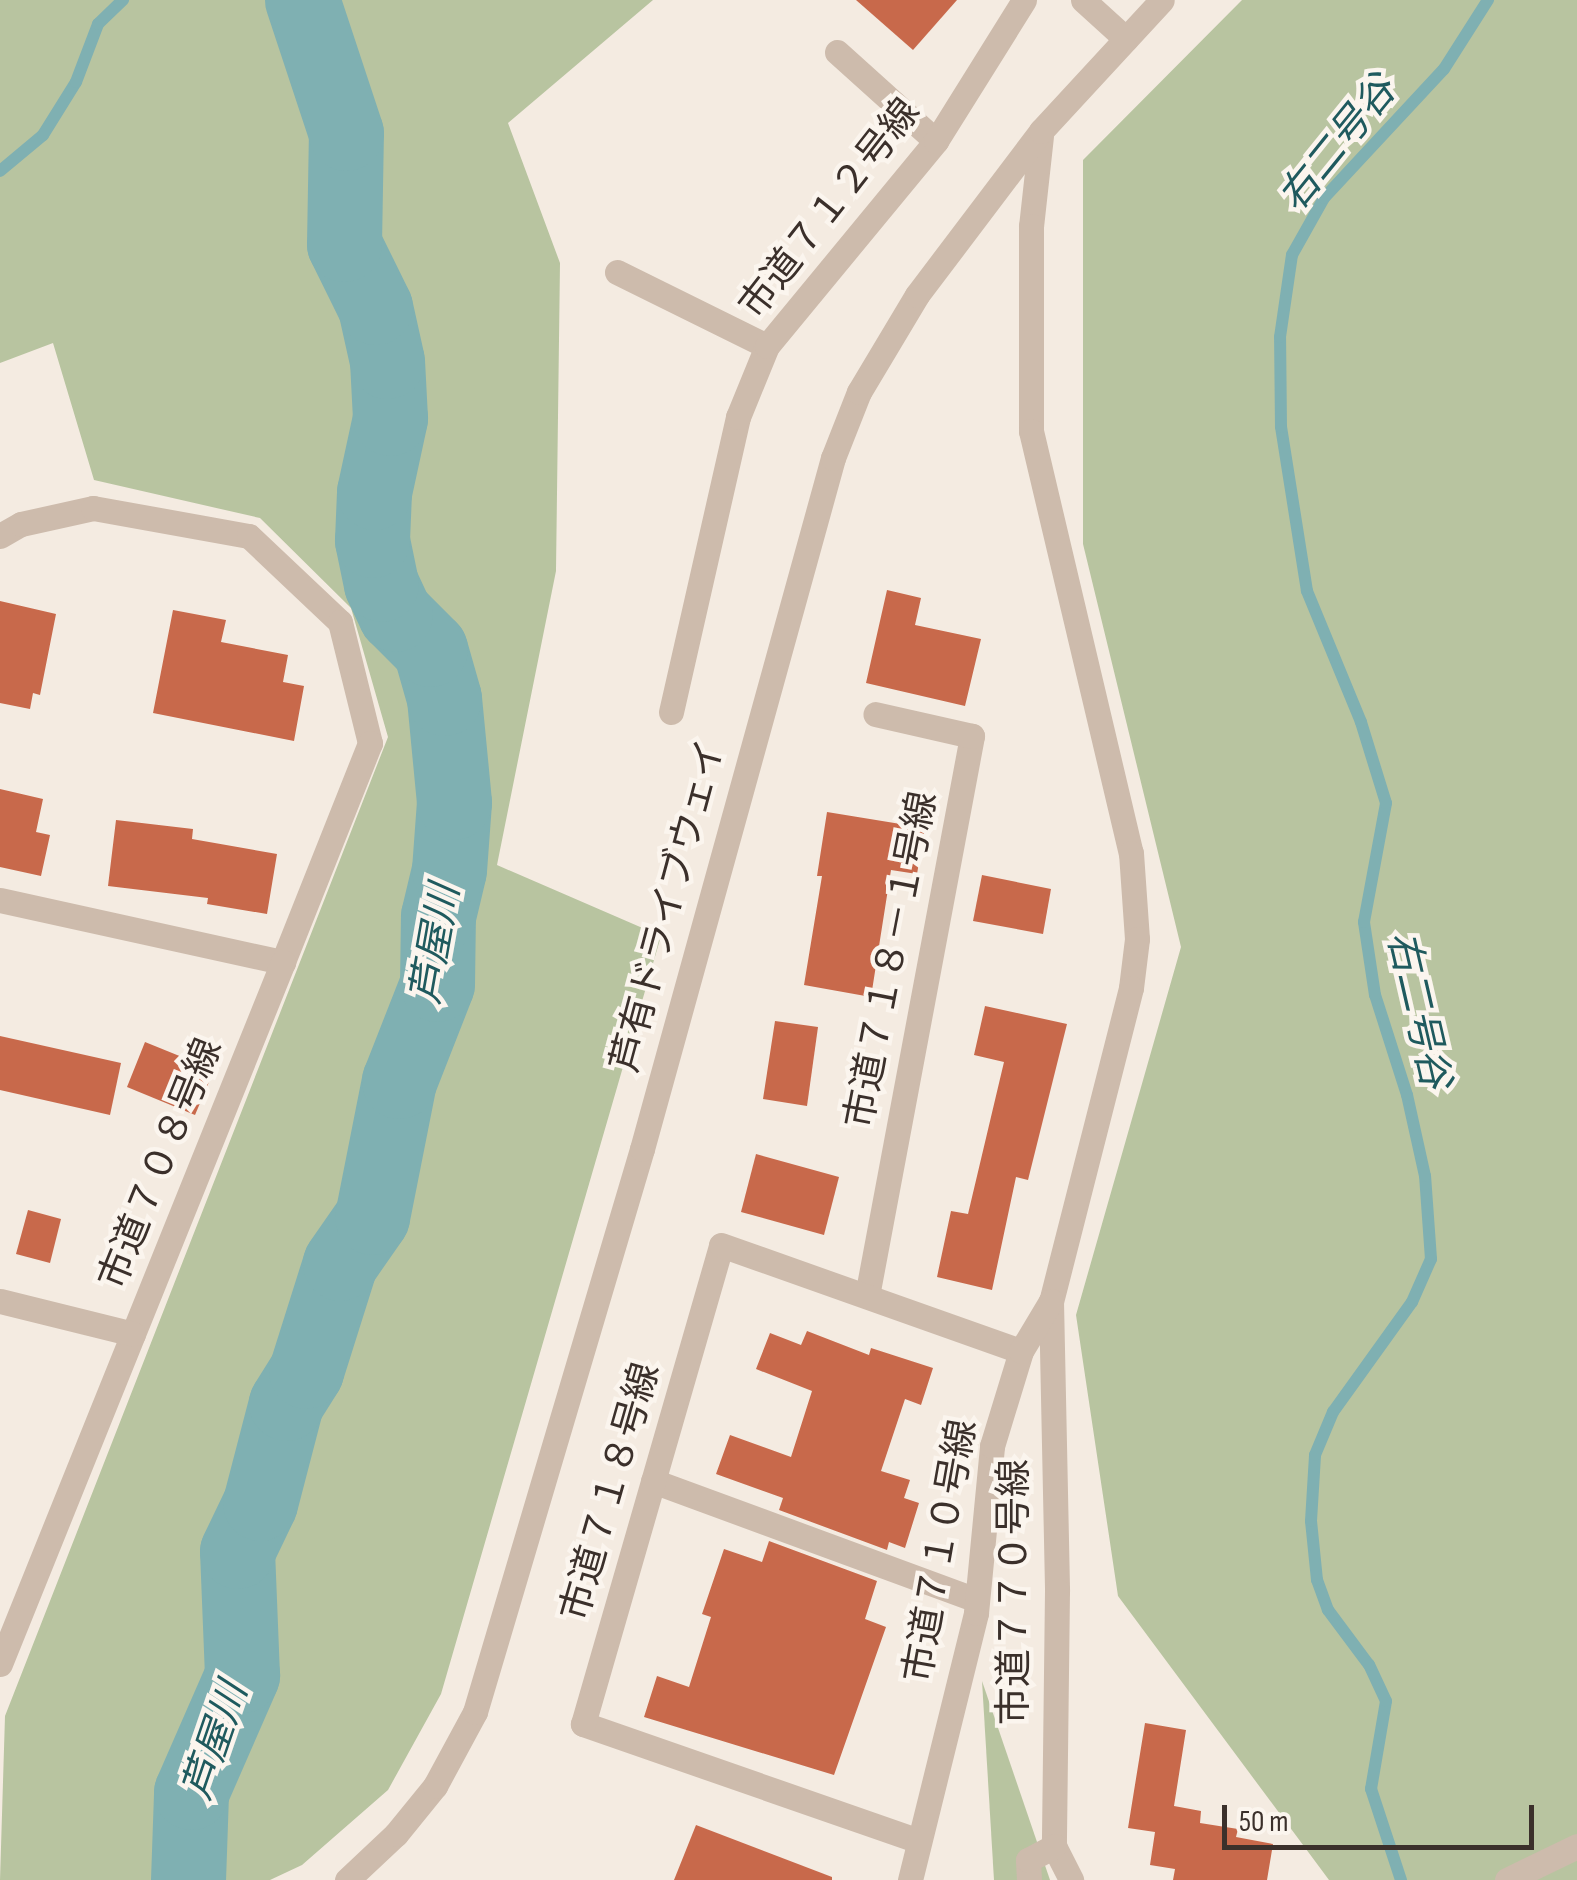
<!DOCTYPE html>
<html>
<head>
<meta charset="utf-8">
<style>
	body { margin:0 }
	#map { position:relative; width:1577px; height:1880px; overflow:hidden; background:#f4ebe1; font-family:"Sofia Sans Condensed","Noto Sans JP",sans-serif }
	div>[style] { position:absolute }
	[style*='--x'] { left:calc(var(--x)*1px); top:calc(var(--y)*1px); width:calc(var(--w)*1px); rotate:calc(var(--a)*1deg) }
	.green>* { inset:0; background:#b8c4a0 }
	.stream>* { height:12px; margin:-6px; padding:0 6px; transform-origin:6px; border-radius:6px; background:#7fb0b2 }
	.river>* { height:75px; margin:-37.5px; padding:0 37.5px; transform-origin:37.5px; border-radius:37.5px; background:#7fb0b2 }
	.building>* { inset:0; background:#c8694b }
	.minor>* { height:25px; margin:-12.5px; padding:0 12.5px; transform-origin:12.5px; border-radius:12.5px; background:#cdbbac }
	span { translate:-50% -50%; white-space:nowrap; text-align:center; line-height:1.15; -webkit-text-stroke:9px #fbf5ee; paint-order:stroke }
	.street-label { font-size:38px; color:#3b302b }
	.water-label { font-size:40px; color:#1f5a5e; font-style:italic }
	.scale { position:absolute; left:1222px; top:1805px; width:312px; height:45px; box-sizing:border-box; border:5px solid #3b302b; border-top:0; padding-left:12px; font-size:30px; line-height:35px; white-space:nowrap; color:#3b302b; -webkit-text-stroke:8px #fbf5ee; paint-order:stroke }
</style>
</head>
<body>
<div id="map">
	<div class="green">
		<div style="clip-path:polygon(0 0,653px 0,508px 123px,560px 263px,556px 571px,497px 865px,661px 936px,441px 1694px,388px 1790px,302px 1865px,270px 1880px,0 1880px,5px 1716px,388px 737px,351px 608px,260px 518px,94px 480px,53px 343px,0 363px)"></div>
		<div style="clip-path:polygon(1242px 0,1577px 0,1577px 1880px,1329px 1880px,1118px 1596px,1076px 1315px,1181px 947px,1083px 544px,1083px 160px)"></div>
		<div style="clip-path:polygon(982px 1681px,1050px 1880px,994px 1880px)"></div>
	</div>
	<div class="stream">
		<div style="--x:0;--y:171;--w:56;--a:-39.9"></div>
		<div style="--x:43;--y:135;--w:62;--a:-58.1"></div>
		<div style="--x:76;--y:82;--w:62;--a:-69.2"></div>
		<div style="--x:98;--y:24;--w:35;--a:-44"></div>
		<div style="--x:1401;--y:1880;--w:96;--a:-108.2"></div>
		<div style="--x:1371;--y:1789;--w:89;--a:-80.3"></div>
		<div style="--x:1386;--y:1701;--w:40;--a:-115"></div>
		<div style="--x:1369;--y:1665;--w:69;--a:-126.7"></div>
		<div style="--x:1328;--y:1610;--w:32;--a:-110"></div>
		<div style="--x:1317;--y:1580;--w:59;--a:-95.8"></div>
		<div style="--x:1311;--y:1521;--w:66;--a:-86.5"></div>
		<div style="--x:1315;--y:1455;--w:47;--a:-67.3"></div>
		<div style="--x:1333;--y:1412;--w:135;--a:-54.3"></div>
		<div style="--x:1412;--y:1302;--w:47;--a:-66.2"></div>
		<div style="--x:1431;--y:1259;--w:83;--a:-94.1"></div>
		<div style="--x:1425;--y:1176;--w:83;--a:-102.5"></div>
		<div style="--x:1407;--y:1095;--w:105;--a:-107.7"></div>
		<div style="--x:1375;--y:995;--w:74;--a:-98.6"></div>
		<div style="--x:1364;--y:922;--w:121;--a:-79.5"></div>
		<div style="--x:1386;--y:803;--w:85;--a:-107.2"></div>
		<div style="--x:1361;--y:722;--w:142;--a:-112.4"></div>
		<div style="--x:1307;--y:591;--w:166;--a:-99"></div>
		<div style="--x:1281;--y:427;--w:90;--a:-90.6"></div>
		<div style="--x:1280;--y:337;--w:83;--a:-81.7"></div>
		<div style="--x:1292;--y:255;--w:65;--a:-60.7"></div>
		<div style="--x:1324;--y:198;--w:176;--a:-47.1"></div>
		<div style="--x:1444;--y:69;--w:82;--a:-57.5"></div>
	</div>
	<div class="river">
		<div style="--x:188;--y:1880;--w:88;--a:-88"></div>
		<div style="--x:191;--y:1792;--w:128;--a:-66.4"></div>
		<div style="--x:242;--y:1675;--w:124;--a:-92.3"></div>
		<div style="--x:237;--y:1551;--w:53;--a:-64.4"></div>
		<div style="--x:260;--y:1503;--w:103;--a:-75.4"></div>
		<div style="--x:286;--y:1403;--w:38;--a:-58"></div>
		<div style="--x:306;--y:1371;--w:113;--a:-72.5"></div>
		<div style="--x:340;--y:1263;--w:56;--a:-55.2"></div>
		<div style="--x:372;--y:1217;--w:139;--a:-78.8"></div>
		<div style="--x:399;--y:1081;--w:104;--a:-68.6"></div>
		<div style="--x:437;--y:984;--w:68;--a:-89.2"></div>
		<div style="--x:438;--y:916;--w:47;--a:-76.6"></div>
		<div style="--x:449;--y:870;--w:68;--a:-85.8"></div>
		<div style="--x:454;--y:802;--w:104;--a:-95.5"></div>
		<div style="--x:444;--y:698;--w:51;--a:-105.9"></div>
		<div style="--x:430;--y:649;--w:49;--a:-135"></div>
		<div style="--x:395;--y:614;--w:33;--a:-115"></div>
		<div style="--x:381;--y:584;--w:45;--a:-101.6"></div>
		<div style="--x:372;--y:540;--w:48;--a:-87.6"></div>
		<div style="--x:374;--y:492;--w:76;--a:-77.8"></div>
		<div style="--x:390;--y:418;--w:57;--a:-93"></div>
		<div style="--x:387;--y:361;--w:55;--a:-102.5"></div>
		<div style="--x:375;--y:307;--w:70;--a:-116.2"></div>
		<div style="--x:344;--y:244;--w:111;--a:-89"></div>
		<div style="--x:346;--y:133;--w:140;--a:-108.3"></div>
	</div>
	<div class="building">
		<div style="clip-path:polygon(856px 0,957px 0,913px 50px)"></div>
		<div style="clip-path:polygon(887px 590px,921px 598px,915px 625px,981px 639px,965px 706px,866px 683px)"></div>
		<div style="clip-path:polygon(0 601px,56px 614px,40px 695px,33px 693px,30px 709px,0 703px)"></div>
		<div style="clip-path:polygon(173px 610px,226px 620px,221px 642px,288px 655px,283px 682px,304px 686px,294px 741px,153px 713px)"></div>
		<div style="clip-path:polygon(0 789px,43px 799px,36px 832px,50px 835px,41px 876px,0 867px)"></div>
		<div style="clip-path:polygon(827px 812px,925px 828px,917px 874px,891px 870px,871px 997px,804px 985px,822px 876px,817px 876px)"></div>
		<div style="clip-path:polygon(116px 820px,193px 829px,192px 839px,277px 854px,267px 914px,207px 904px,208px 898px,108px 886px)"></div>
		<div style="clip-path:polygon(982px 875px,1051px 889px,1043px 934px,973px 921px)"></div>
		<div style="clip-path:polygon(985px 1006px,1067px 1024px,1028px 1180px,1016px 1177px,992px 1290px,937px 1277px,951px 1211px,968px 1214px,1004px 1062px,974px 1055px)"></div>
		<div style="clip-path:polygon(775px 1021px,818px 1027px,807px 1106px,763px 1099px)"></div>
		<div style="clip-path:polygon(0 1036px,121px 1063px,110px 1115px,0 1090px)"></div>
		<div style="clip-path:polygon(145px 1042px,214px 1070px,195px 1115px,127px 1087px)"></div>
		<div style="clip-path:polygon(756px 1154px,839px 1177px,824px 1235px,741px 1212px)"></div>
		<div style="clip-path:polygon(28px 1210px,61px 1219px,50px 1263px,16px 1254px)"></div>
		<div style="clip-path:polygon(807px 1331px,869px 1355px,871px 1348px,933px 1368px,921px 1405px,905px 1399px,881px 1471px,910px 1480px,904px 1498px,919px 1503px,905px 1548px,889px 1542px,887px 1550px,779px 1510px,783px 1498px,716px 1474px,730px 1435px,791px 1457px,812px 1391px,756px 1369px,770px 1333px,801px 1345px)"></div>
		<div style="clip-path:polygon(769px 1541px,877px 1581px,865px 1619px,886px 1627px,834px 1775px,644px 1717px,657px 1676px,689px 1687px,711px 1617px,702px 1614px,724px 1549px,762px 1562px)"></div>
		<div style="clip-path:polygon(1145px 1723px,1186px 1730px,1174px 1806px,1201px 1811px,1200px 1823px,1238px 1829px,1236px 1837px,1273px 1844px,1267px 1880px,1173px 1880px,1175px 1869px,1150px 1865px,1155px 1832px,1128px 1828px)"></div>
		<div style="clip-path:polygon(696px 1825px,832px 1877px,832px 1880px,674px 1880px)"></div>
	</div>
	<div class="minor">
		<div style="--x:1083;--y:0;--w:58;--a:42.2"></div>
		<div style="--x:837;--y:52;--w:133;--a:42"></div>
		<div style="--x:1041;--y:136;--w:91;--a:96.3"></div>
		<div style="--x:1031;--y:226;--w:205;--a:90"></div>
		<div style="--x:1031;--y:431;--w:434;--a:76.7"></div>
		<div style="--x:1131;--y:853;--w:86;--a:86"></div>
		<div style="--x:1137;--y:939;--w:49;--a:97"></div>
		<div style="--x:1131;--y:988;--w:323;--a:104.3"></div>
		<div style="--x:1051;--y:1301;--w:290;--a:88.8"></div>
		<div style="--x:1057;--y:1591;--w:255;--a:90.7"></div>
		<div style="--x:1054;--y:1846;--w:38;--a:63"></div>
		<div style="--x:617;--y:272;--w:167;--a:26.3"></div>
		<div style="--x:0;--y:536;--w:24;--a:-30"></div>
		<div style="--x:21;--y:524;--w:74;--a:-12.5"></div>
		<div style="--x:93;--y:508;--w:158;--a:10.2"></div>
		<div style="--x:249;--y:536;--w:125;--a:43.4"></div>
		<div style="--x:340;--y:622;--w:125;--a:76.1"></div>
		<div style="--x:370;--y:743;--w:236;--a:111.7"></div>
		<div style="--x:671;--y:712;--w:303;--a:-77.2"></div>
		<div style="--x:738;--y:417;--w:77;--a:-67.8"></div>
		<div style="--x:767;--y:346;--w:266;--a:-50.5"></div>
		<div style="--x:936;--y:141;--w:166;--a:-58"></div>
		<div style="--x:0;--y:900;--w:290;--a:12.4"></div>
		<div style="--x:283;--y:962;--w:757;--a:111.96"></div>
		<div style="--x:867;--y:1296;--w:570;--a:-79.38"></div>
		<div style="--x:972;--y:736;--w:99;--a:-167.2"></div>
		<div style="--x:0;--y:1301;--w:137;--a:13.9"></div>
		<div style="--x:653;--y:1481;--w:345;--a:20.2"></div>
		<div style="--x:919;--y:1841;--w:356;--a:-160.8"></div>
		<div style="--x:583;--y:1724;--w:498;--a:-73.9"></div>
		<div style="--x:721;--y:1245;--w:318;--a:19.5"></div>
		<div style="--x:347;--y:1880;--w:67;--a:-43.2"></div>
		<div style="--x:396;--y:1834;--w:62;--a:-50.9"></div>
		<div style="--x:435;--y:1786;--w:84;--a:-61.6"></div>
		<div style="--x:475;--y:1712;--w:587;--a:-73.48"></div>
		<div style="--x:642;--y:1149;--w:717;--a:-74.55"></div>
		<div style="--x:833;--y:458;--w:71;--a:-68.5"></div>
		<div style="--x:859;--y:392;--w:113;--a:-59.1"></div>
		<div style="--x:917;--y:295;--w:206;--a:-52.9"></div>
		<div style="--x:1041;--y:131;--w:178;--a:-47.3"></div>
		<div style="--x:910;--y:1880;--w:275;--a:-76.1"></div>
		<div style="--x:976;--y:1613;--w:168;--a:-84.5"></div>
		<div style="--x:992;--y:1446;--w:99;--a:-73"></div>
		<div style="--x:1021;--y:1351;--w:58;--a:-59"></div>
		<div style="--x:1029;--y:1880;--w:20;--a:-93"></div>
		<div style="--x:1028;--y:1860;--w:30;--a:-28"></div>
		<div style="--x:1507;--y:1880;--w:78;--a:-25.9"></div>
	</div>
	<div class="street-label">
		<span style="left:830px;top:209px;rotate:-52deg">市道７１２号線</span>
		<span style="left:669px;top:906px;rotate:-75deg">芦有ドライブウェイ</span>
		<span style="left:892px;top:960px;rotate:-79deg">市道７１８－１号線</span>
		<span style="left:161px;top:1164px;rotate:-68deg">市道７０８号線</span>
		<span style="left:611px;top:1492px;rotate:-74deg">市道７１８号線</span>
		<span style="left:941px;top:1551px;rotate:-80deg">市道７１０号線</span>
		<span style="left:1015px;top:1592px;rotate:-90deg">市道７７０号線</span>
	</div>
	<div class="water-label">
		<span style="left:1338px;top:144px;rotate:-51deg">右二号谷</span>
		<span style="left:436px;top:944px;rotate:-80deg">芦屋川</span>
		<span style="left:1418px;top:1010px;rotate:77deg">右二号谷</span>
		<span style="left:216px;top:1741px;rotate:-71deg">芦屋川</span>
	</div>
	<div class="scale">50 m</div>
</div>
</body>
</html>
